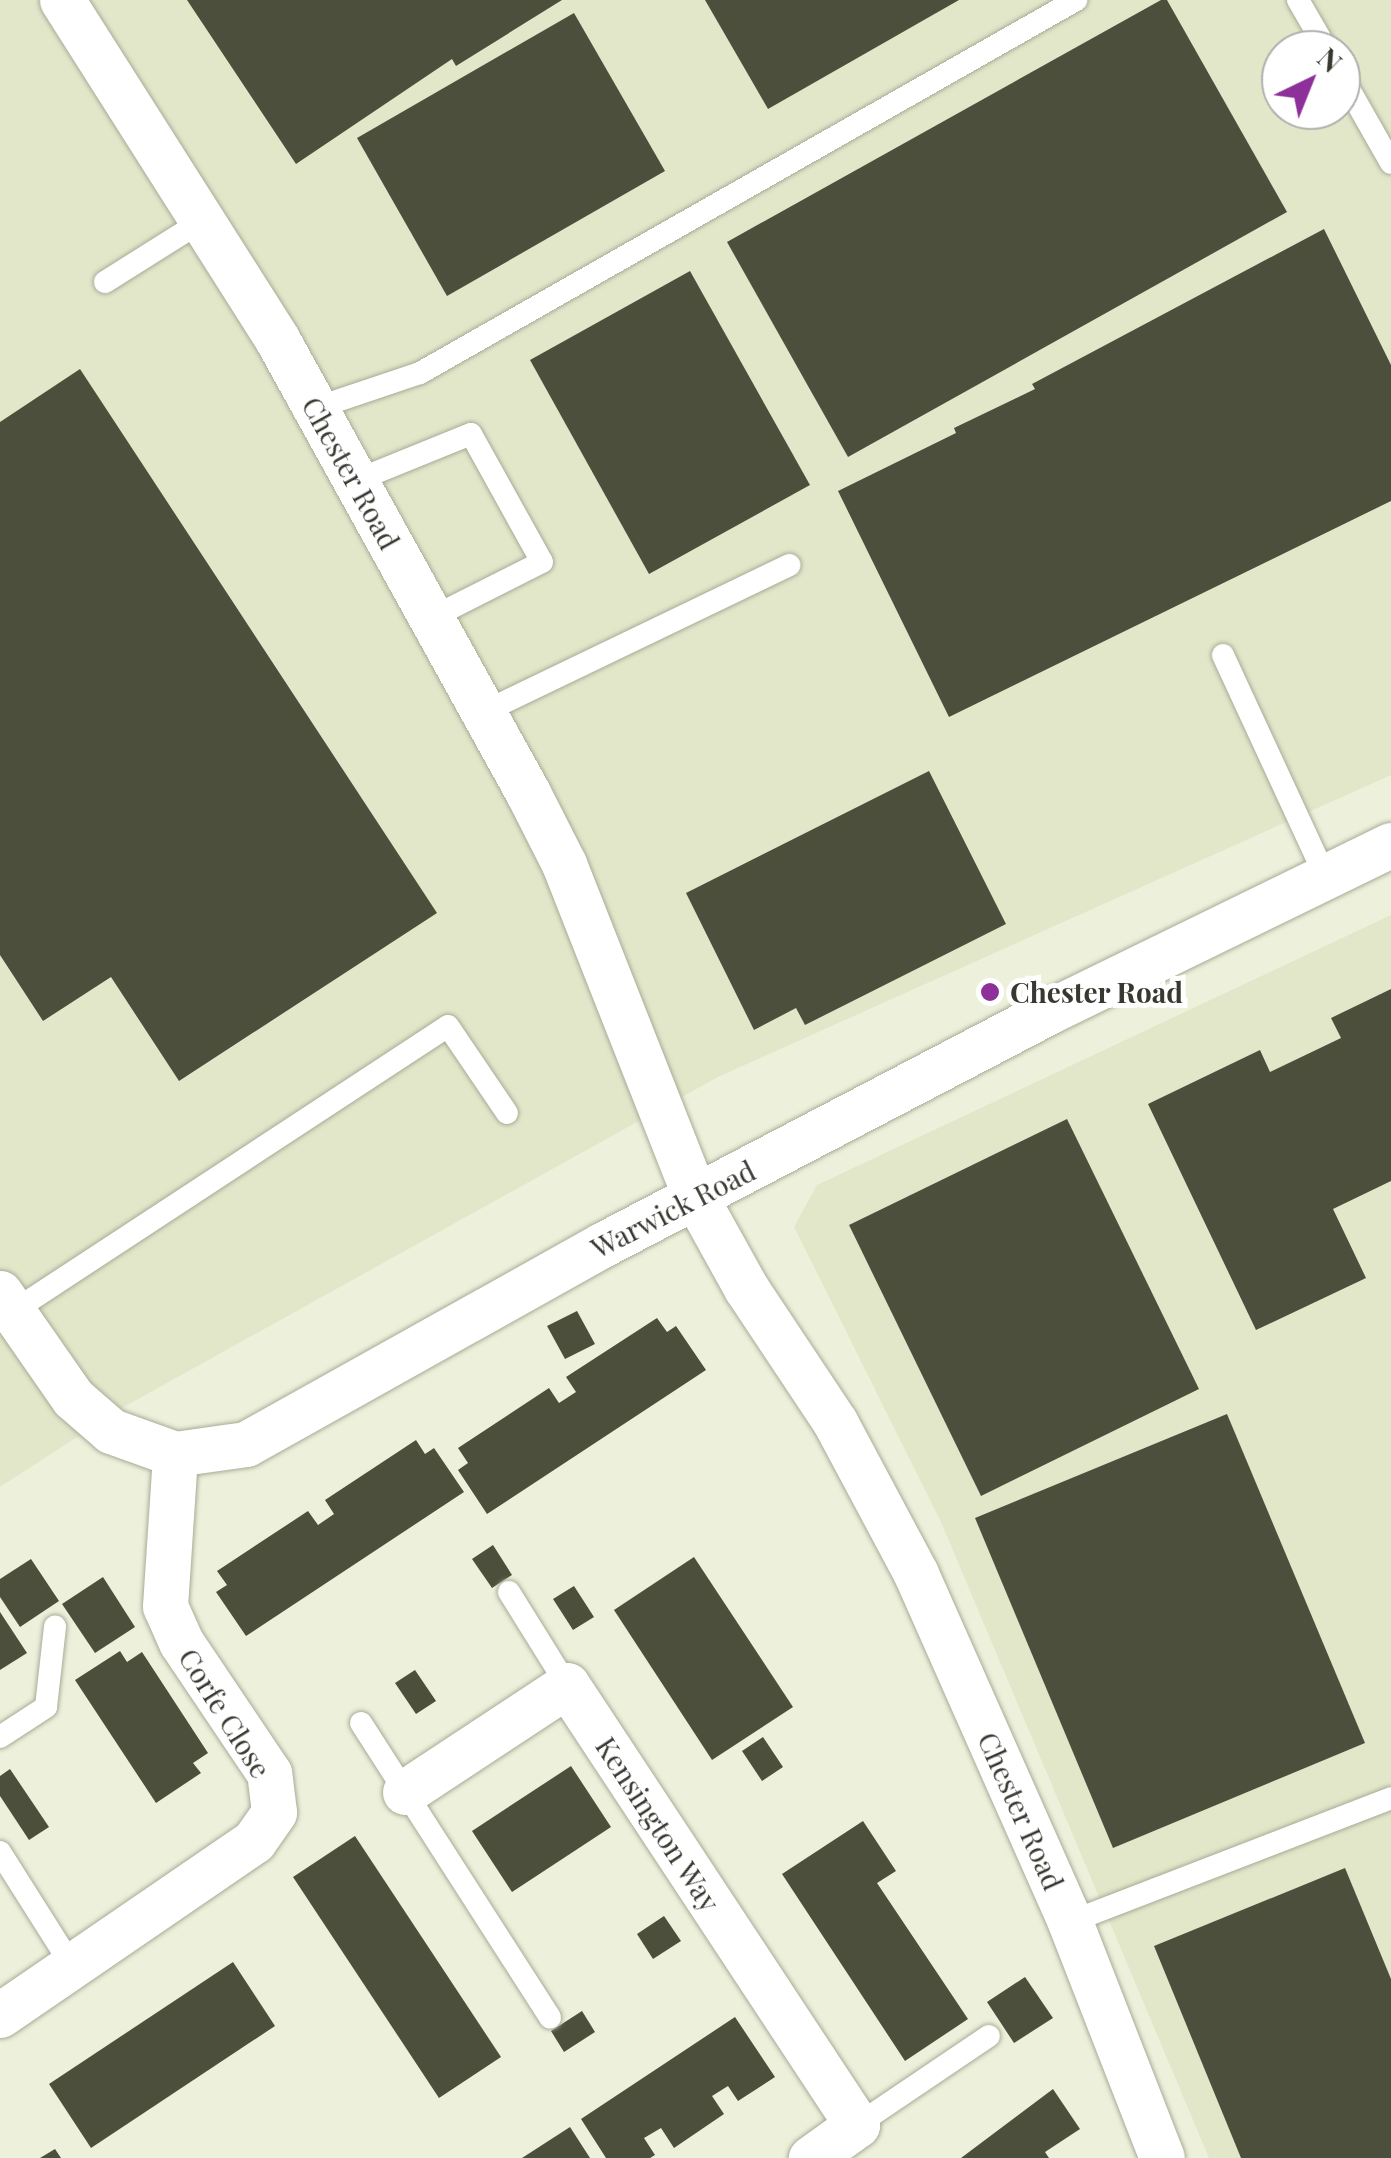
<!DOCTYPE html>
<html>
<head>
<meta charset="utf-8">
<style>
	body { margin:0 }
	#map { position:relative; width:1391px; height:2158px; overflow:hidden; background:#edf0db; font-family:"Playfair Display",serif }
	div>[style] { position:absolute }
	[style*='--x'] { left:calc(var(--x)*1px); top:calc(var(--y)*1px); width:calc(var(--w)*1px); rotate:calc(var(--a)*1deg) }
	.built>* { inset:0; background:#e3e7ca }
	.building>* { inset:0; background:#4d4f3d }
	.roads { filter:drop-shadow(0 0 2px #a8ab96) drop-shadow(0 0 2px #a8ab96) }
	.lane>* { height:22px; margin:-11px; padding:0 11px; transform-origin:11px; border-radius:11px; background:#fff }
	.street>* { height:45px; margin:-22.5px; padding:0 22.5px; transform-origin:22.5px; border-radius:22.5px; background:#fff }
	.dots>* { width:28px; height:28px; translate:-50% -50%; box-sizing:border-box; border:5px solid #fff; border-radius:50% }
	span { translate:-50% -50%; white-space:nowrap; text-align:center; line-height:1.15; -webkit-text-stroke:10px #fff; paint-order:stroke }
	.street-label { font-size:28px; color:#373830 }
	.poi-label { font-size:28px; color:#373830; font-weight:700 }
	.left { translate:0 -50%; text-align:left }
	.north { position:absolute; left:1261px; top:30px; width:100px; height:100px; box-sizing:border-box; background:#fff; border:2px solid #afafac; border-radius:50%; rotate:43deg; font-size:28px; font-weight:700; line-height:40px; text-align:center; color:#373830 }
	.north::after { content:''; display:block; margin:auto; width:35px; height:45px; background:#8e3099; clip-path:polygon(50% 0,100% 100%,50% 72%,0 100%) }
</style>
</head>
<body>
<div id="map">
	<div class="built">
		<div style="clip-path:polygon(evenodd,0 0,1391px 0,1391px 775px,718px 1077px,122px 1408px,0 1487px,0 0,1281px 50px,1341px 50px,1341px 110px,1281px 110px,1281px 50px)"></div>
		<div style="clip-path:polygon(1391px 915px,1391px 2158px,1209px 2158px,941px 1522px,794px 1227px,817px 1185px)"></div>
	</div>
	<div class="building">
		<div style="clip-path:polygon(187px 0,562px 0,456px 66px,452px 59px,296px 164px)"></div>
		<div style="clip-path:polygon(705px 0,959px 0,768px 109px)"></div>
		<div style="clip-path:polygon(1161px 0,1167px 0,1287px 212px,848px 457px,727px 242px)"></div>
		<div style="clip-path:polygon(574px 13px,665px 171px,447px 296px,357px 138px)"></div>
		<div style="clip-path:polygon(1324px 229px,1391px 365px,1391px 501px,949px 717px,838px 491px,956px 433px,954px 428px,1035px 389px,1032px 384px)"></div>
		<div style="clip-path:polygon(690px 271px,810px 485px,649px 574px,530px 360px)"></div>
		<div style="clip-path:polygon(80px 369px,437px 913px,179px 1081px,111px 977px,43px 1021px,0 955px,0 422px)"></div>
		<div style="clip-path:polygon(929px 771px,1006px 924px,805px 1025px,796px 1008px,754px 1030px,686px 893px)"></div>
		<div style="clip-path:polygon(1391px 989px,1391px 1181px,1333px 1209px,1366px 1278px,1256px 1330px,1148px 1104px,1260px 1050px,1270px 1072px,1341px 1038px,1331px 1018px)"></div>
		<div style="clip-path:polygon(1067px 1119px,1199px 1389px,981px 1496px,849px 1225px)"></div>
		<div style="clip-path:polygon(577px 1311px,595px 1344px,565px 1359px,547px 1326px)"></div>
		<div style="clip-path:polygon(657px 1318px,667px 1332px,676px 1326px,706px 1370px,487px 1514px,458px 1470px,468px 1463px,458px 1448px,549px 1388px,559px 1403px,576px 1392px,566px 1377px)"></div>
		<div style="clip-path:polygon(1227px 1414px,1365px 1743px,1113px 1848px,975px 1518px)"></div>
		<div style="clip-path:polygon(416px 1440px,425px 1454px,434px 1448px,464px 1492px,246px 1636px,216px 1592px,227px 1585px,217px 1571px,308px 1511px,318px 1525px,334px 1514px,325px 1500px)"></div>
		<div style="clip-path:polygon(493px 1545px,512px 1575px,492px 1588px,472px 1559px)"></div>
		<div style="clip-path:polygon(694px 1557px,793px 1707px,712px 1760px,614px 1610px)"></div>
		<div style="clip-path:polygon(31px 1559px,59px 1601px,20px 1627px,0 1597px,0 1579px)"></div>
		<div style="clip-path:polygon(103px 1577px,135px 1627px,95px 1653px,62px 1604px)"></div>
		<div style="clip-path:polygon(574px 1586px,594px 1617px,573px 1630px,553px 1599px)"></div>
		<div style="clip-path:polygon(0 1612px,27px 1653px,0 1670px)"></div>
		<div style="clip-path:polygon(120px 1651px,127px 1662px,142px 1652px,208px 1753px,193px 1763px,201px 1773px,156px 1803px,75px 1680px)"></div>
		<div style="clip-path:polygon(415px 1670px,436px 1701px,416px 1714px,395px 1683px)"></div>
		<div style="clip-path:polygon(763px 1737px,783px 1767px,762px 1781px,742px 1751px)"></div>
		<div style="clip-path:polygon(571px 1766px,611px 1827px,512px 1892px,472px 1831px)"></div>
		<div style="clip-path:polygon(10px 1769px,49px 1827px,29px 1840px,0 1796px,0 1776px)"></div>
		<div style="clip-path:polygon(863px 1821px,896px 1871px,877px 1883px,968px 2019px,905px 2061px,782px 1874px)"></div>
		<div style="clip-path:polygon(355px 1836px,501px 2057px,439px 2098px,293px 1877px)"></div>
		<div style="clip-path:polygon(1345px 1868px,1391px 1979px,1391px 2158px,1241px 2158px,1154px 1946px)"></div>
		<div style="clip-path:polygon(664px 1916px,681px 1941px,653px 1959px,637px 1934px)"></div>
		<div style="clip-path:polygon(233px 1962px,275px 2026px,91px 2148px,49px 2084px)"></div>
		<div style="clip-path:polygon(1025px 1977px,1053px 2018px,1014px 2043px,987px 2002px)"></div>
		<div style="clip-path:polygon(582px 2011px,595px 2032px,564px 2052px,551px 2031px)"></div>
		<div style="clip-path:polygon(735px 2017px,775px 2077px,738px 2101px,728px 2086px,712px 2096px,724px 2114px,674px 2148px,661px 2128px,644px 2138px,655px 2155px,650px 2158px,606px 2158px,581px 2119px)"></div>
		<div style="clip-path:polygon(1053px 2089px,1080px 2129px,1045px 2152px,1049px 2158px,961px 2158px)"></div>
		<div style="clip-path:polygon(570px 2127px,590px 2158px,522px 2158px)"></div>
		<div style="clip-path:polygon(55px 2149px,61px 2158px,40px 2158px)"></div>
	</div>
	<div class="roads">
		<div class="lane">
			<div style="--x:1298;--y:0;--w:58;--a:59.9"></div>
			<div style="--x:1341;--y:75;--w:101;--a:60.4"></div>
			<div style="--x:105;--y:282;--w:115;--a:-32.2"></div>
			<div style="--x:316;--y:408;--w:110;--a:-18.6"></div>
			<div style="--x:420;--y:373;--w:755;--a:-29.62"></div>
			<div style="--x:355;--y:481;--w:125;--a:-22.1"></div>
			<div style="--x:471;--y:434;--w:146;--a:61"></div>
			<div style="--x:542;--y:562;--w:124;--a:153.2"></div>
			<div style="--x:1223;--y:655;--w:243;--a:65.2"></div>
			<div style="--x:484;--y:712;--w:339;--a:-25.7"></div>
			<div style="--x:12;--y:1312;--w:521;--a:-33.26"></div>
			<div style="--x:448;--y:1026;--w:105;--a:55.9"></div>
			<div style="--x:509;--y:1592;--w:110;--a:58.1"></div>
			<div style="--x:361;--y:1723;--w:350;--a:57.3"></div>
			<div style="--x:0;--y:1737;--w:55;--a:-33.1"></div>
			<div style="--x:46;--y:1707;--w:81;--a:-83.6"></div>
			<div style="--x:0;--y:1852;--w:135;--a:57.7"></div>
			<div style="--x:1070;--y:1922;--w:344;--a:-21.1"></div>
			<div style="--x:857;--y:2125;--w:159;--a:-34"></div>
		</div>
		<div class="street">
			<div style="--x:62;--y:0;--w:401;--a:57.6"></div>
			<div style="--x:277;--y:339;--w:519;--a:61.06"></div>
			<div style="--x:528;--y:793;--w:80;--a:63.1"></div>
			<div style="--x:564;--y:864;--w:357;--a:68.5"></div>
			<div style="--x:695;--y:1196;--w:105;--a:61"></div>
			<div style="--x:746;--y:1288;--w:161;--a:56.4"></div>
			<div style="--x:835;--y:1422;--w:172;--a:61.9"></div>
			<div style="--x:916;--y:1574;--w:381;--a:66.1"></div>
			<div style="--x:1070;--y:1922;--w:253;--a:68.7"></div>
			<div style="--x:0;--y:1293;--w:128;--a:55.2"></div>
			<div style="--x:73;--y:1398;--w:50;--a:41"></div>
			<div style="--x:111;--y:1431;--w:68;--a:19.8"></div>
			<div style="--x:175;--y:1454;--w:72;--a:-8"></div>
			<div style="--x:246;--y:1444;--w:408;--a:-29.2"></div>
			<div style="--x:602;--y:1245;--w:503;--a:-27.58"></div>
			<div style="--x:1048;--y:1012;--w:381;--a:-26"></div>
			<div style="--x:405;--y:1792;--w:194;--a:-33.4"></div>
			<div style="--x:567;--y:1685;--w:527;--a:56.61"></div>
			<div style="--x:857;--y:2125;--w:57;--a:144.3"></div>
			<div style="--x:0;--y:2015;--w:308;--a:-34.4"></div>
			<div style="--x:254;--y:1841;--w:35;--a:-55"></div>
			<div style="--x:274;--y:1812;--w:39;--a:-97"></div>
			<div style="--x:269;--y:1773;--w:158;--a:-123.9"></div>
			<div style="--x:181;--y:1642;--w:39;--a:-114"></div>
			<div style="--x:165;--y:1606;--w:152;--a:-86.2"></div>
		</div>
	</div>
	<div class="dots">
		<div style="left:990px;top:992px;background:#8e3099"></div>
	</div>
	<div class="street-label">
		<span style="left:351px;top:473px;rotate:61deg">Chester Road</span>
		<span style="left:673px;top:1209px;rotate:-27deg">Warwick Road</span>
		<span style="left:225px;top:1713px;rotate:58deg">Corfe Close</span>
		<span style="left:1021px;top:1811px;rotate:66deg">Chester Road</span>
		<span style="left:658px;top:1824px;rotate:57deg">Kensington Way</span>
	</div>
	<div class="poi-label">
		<span class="left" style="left:1010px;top:992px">Chester Road</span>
	</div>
	<div class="north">N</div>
</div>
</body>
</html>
